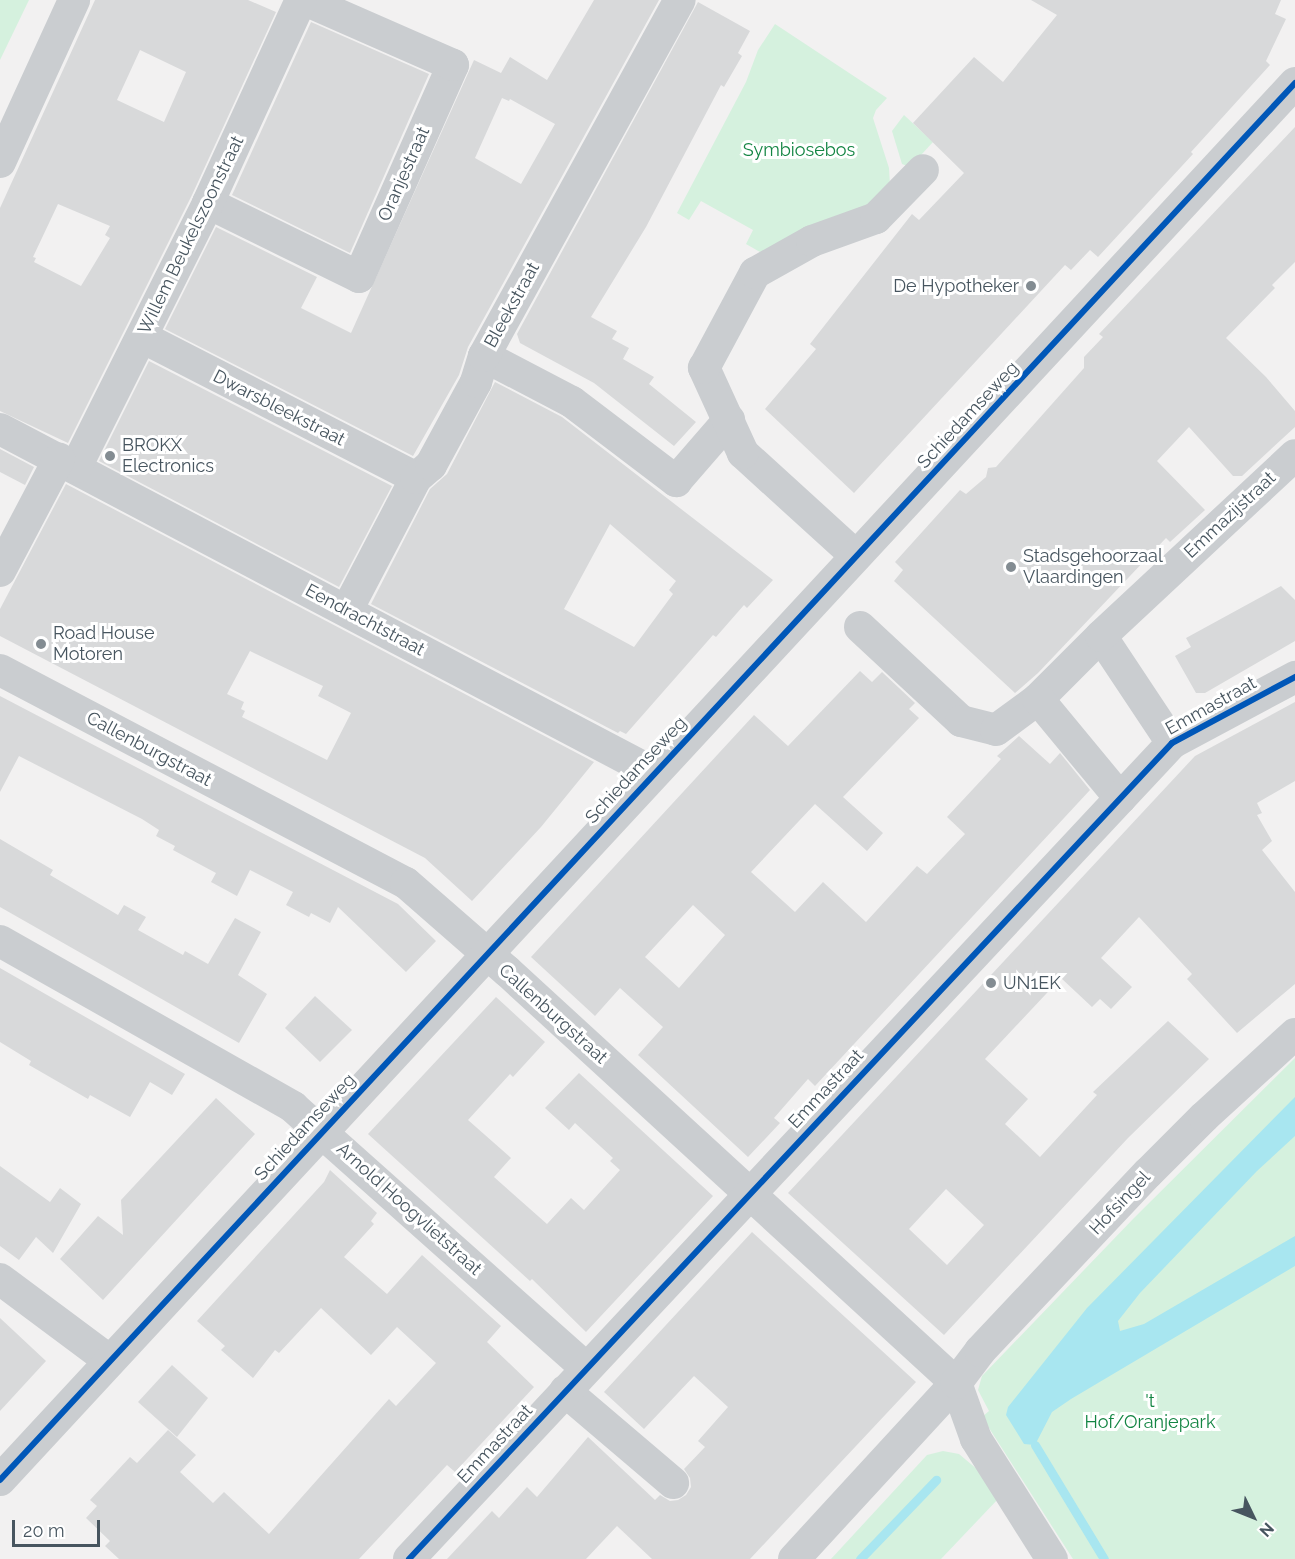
<!DOCTYPE html>
<html>
<head>
<meta charset="utf-8">
<style>
	body { margin:0 }
	#map { position:relative; width:1295px; height:1559px; overflow:hidden; background:#f2f1f1; font-family:Raleway,sans-serif }
	div>[style] { position:absolute }
	[style*='--x'] { left:calc(var(--x)*1px); top:calc(var(--y)*1px); width:calc(var(--w)*1px); rotate:calc(var(--a)*1deg) }
	.green>* { inset:0; background:#d5f1de }
	.water>* { inset:0; background:#a8e6f0 }
	.stream>* { height:9px; margin:-4.5px; padding:0 4.5px; transform-origin:4.5px; border-radius:4.5px; background:#a8e6f0 }
	.building>* { inset:0; background:#d8d9da }
	.minor>* { height:32px; margin:-16px; padding:0 16px; transform-origin:16px; border-radius:16px; background:#cacdd0 }
	.cycleway>* { height:6px; margin:-3px; padding:0 3px; transform-origin:3px; border-radius:3px; background:#0057b8 }
	.dots>* { width:16px; height:16px; translate:-50% -50%; box-sizing:border-box; border:3px solid #fff; border-radius:50% }
	span { translate:-50% -50%; white-space:nowrap; text-align:center; line-height:1.15; -webkit-text-stroke:6px #fff; paint-order:stroke }
	.park-label { font-size:18px; color:#138543 }
	.street-label { font-size:18px; color:#47555f }
	.poi-label { font-size:18px; color:#47555f }
	.right { translate:-100% -50%; text-align:right }
	.left { translate:0 -50%; text-align:left }
	.north { position:absolute; left:1223px; top:1487px; width:60px; height:60px; -webkit-text-stroke:4px #fff; paint-order:stroke; rotate:133deg; font-size:16px; font-weight:700; line-height:24px; text-align:center; color:#47555f }
	.north::after { content:''; display:block; margin:auto; width:21px; height:27px; background:#47555f; clip-path:polygon(50% 0,100% 100%,50% 72%,0 100%) }
	.scale { position:absolute; left:12px; top:1520px; width:88px; height:27px; box-sizing:border-box; border:3px solid #47555f; border-top:0; padding-left:8px; font-size:18px; line-height:21px; white-space:nowrap; color:#47555f; -webkit-text-stroke:4px #fff; paint-order:stroke }
</style>
</head>
<body>
<div id="map">
	<div class="green">
		<div style="clip-path:polygon(0 0,29px 0,0 60px)"></div>
		<div style="clip-path:polygon(775px 24px,887px 98px,876px 110px,873px 118px,889px 168px,890px 185px,880px 199px,760px 252px,746px 244px,753px 230px,701px 201px,689px 220px,677px 213px,746px 82px,758px 50px)"></div>
		<div style="clip-path:polygon(904px 115px,933px 142px,910px 167px,902px 164px,892px 131px)"></div>
		<div style="clip-path:polygon(1295px 1058px,1295px 1559px,1073px 1559px,982px 1417px,989px 1411px,978px 1390px,982px 1376px,1134px 1218px)"></div>
		<div style="clip-path:polygon(943px 1451px,959px 1454px,978px 1470px,999px 1498px,941px 1559px,831px 1559px,927px 1455px)"></div>
	</div>
	<div class="water">
		<div style="clip-path:polygon(1295px 1097px,1295px 1136px,1257px 1171px,1140px 1293px,1118px 1321px,1120px 1331px,1144px 1324px,1295px 1236px,1295px 1266px,1071px 1399px,1052px 1412px,1035px 1445px,1024px 1444px,1006px 1415px,1008px 1407px,1087px 1308px)"></div>
	</div>
	<div class="stream">
		<div style="--x:1035;--y:1445;--w:133;--a:58.8"></div>
		<div style="--x:860;--y:1559;--w:110;--a:-46.1"></div>
	</div>
	<div class="building">
		<div style="clip-path:polygon(evenodd,95px 0,248px 0,276px 12px,192px 195px,68px 443px,0 411px,0 208px,95px 0,140px 50px,186px 72px,164px 122px,117px 100px,140px 50px,95px 0,58px 204px,110px 226px,105px 235px,110px 238px,81px 286px,34px 262px,36px 258px,33px 257px,58px 204px)"></div>
		<div style="clip-path:polygon(evenodd,594px 0,659px 0,468px 347px,459px 375px,413px 456px,165px 329px,216px 227px,317px 277px,301px 308px,351px 333px,474px 60px,501px 73px,510px 57px,547px 80px,594px 0,502px 98px,509px 101px,510px 99px,555px 124px,521px 184px,475px 158px,502px 98px)"></div>
		<div style="clip-path:polygon(1031px 0,1281px 0,1275px 14px,1286px 19px,1266px 61px,1270px 65px,1191px 152px,1193px 154px,1098px 257px,1090px 250px,1071px 270px,1065px 265px,854px 493px,765px 409px,816px 349px,810px 344px,912px 214px,919px 220px,964px 173px,913px 123px,974px 57px,1003px 82px,1057px 15px)"></div>
		<div style="clip-path:polygon(698px 2px,750px 31px,738px 53px,742px 56px,724px 87px,721px 85px,646px 227px,591px 317px,617px 331px,612px 339px,629px 348px,623px 359px,654px 377px,649px 384px,696px 422px,674px 446px,594px 383px,520px 343px,517px 334px)"></div>
		<div style="clip-path:polygon(311px 22px,429px 74px,350px 253px,232px 195px)"></div>
		<div style="clip-path:polygon(1295px 127px,1295px 262px,1272px 285px,1275px 288px,1226px 338px,1266px 377px,1295px 411px,1295px 427px,1242px 476px,1233px 476px,1189px 427px,1157px 461px,1205px 510px,1170px 542px,1166px 538px,1038px 673px,1015px 693px,894px 581px,903px 570px,895px 562px,960px 490px,966px 494px,986px 477px,988px 468px,996px 467px,1084px 368px,1084px 357px,1103px 337px,1099px 334px)"></div>
		<div style="clip-path:polygon(149px 361px,392px 486px,339px 587px,99px 461px)"></div>
		<div style="clip-path:polygon(evenodd,495px 382px,562px 417px,773px 580px,747px 608px,744px 605px,716px 637px,713px 635px,626px 734px,620px 731px,618px 733px,371px 604px,430px 489px,447px 474px,495px 382px,610px 524px,676px 581px,669px 590px,673px 594px,634px 647px,564px 609px,610px 524px)"></div>
		<div style="clip-path:polygon(0 449px,34px 467px,25px 485px,0 472px)"></div>
		<div style="clip-path:polygon(evenodd,66px 484px,594px 762px,541px 827px,472px 901px,425px 858px,0 636px,0 609px,66px 484px,250px 651px,323px 686px,318px 696px,351px 713px,327px 760px,242px 717px,245px 711px,241px 709px,244px 702px,227px 694px,250px 651px)"></div>
		<div style="clip-path:polygon(1281px 586px,1295px 600px,1295px 641px,1205px 693px,1196px 693px,1175px 656px,1191px 647px,1186px 638px)"></div>
		<div style="clip-path:polygon(evenodd,860px 671px,872px 682px,882px 672px,915px 703px,909px 709px,919px 718px,843px 797px,883px 833px,867px 851px,815px 804px,751px 872px,795px 912px,823px 882px,866px 922px,917px 866px,927px 874px,965px 834px,947px 817px,1001px 759px,997px 756px,1019px 736px,1050px 764px,1060px 753px,1090px 790px,815px 1086px,808px 1079px,774px 1118px,780px 1123px,748px 1157px,638px 1055px,663px 1027px,620px 988px,595px 1016px,531px 957px,754px 715px,788px 746px,860px 671px,693px 905px,725px 935px,679px 988px,645px 957px,693px 905px)"></div>
		<div style="clip-path:polygon(0 696px,398px 904px,436px 941px,406px 972px,338px 907px,330px 923px,311px 913px,309px 917px,286px 905px,293px 892px,250px 870px,237px 896px,211px 882px,216px 873px,173px 850px,175px 846px,156px 836px,159px 830px,142px 819px,19px 756px,0 792px)"></div>
		<div style="clip-path:polygon(evenodd,1295px 702px,1295px 781px,1257px 803px,1262px 813px,1257px 815px,1272px 841px,1262px 850px,1295px 892px,1295px 984px,1237px 1033px,1187px 979px,1192px 974px,1139px 917px,1101px 958px,1132px 987px,1111px 1009px,1100px 999px,1092px 1007px,1061px 978px,985px 1059px,1028px 1099px,1005px 1124px,1040px 1157px,1097px 1095px,1093px 1092px,1168px 1021px,1209px 1059px,1128px 1138px,944px 1335px,788px 1193px,1195px 756px,1295px 702px,946px 1189px,984px 1225px,947px 1265px,909px 1229px,946px 1189px)"></div>
		<div style="clip-path:polygon(0 839px,53px 870px,50px 875px,118px 915px,124px 905px,146px 917px,138px 930px,183px 955px,185px 951px,208px 964px,235px 918px,261px 932px,238px 975px,267px 994px,239px 1043px,0 907px)"></div>
		<div style="clip-path:polygon(0 968px,185px 1074px,172px 1095px,150px 1082px,130px 1117px,90px 1095px,88px 1099px,29px 1065px,31px 1061px,0 1042px)"></div>
		<div style="clip-path:polygon(315px 996px,352px 1030px,320px 1062px,285px 1028px)"></div>
		<div style="clip-path:polygon(496px 997px,545px 1042px,513px 1077px,510px 1074px,468px 1120px,511px 1158px,494px 1177px,547px 1224px,571px 1198px,584px 1210px,620px 1170px,610px 1161px,613px 1158px,575px 1123px,569px 1130px,545px 1108px,579px 1073px,713px 1196px,586px 1332px,532px 1279px,530px 1281px,368px 1134px)"></div>
		<div style="clip-path:polygon(216px 1098px,255px 1134px,103px 1300px,60px 1259px,98px 1216px,123px 1235px,121px 1200px)"></div>
		<div style="clip-path:polygon(0 1166px,50px 1202px,60px 1188px,81px 1204px,53px 1253px,36px 1237px,19px 1260px,0 1246px)"></div>
		<div style="clip-path:polygon(330px 1170px,377px 1213px,371px 1221px,374px 1224px,344px 1257px,387px 1294px,422px 1255px,501px 1326px,487px 1342px,534px 1387px,455px 1472px,447px 1465px,359px 1559px,119px 1559px,105px 1546px,110px 1541px,86px 1518px,97px 1506px,90px 1500px,130px 1457px,137px 1463px,168px 1430px,196px 1455px,180px 1472px,213px 1503px,224px 1492px,269px 1534px,389px 1399px,396px 1406px,436px 1363px,397px 1327px,371px 1355px,321px 1308px,279px 1353px,275px 1350px,253px 1378px,221px 1350px,225px 1346px,197px 1321px,324px 1182px)"></div>
		<div style="clip-path:polygon(752px 1232px,916px 1382px,750px 1559px,652px 1559px,617px 1526px,586px 1559px,447px 1559px,492px 1511px,499px 1518px,527px 1487px,537px 1497px,588px 1437px,655px 1500px,660px 1495px,670px 1501px,678px 1500px,686px 1495px,691px 1487px,690px 1478px,684px 1469px,705px 1447px,698px 1441px,728px 1407px,694px 1376px,644px 1429px,604px 1392px)"></div>
		<div style="clip-path:polygon(0 1318px,46px 1361px,0 1411px)"></div>
		<div style="clip-path:polygon(172px 1365px,208px 1398px,177px 1437px,138px 1402px)"></div>
	</div>
	<div class="minor">
		<div style="--x:0;--y:162;--w:178;--a:-65.4"></div>
		<div style="--x:208;--y:203;--w:168;--a:26.1"></div>
		<div style="--x:359;--y:277;--w:232;--a:-66.1"></div>
		<div style="--x:453;--y:65;--w:162;--a:-156.3"></div>
		<div style="--x:142;--y:337;--w:308;--a:27.2"></div>
		<div style="--x:484;--y:356;--w:99;--a:27.6"></div>
		<div style="--x:572;--y:402;--w:131;--a:37.2"></div>
		<div style="--x:676;--y:481;--w:81;--a:-49"></div>
		<div style="--x:0;--y:429;--w:739;--a:27.74"></div>
		<div style="--x:76;--y:467;--w:295;--a:-63.4"></div>
		<div style="--x:208;--y:203;--w:223;--a:-65.4"></div>
		<div style="--x:856;--y:556;--w:153;--a:-137.7"></div>
		<div style="--x:743;--y:453;--w:94;--a:-114.6"></div>
		<div style="--x:704;--y:368;--w:108;--a:-61.8"></div>
		<div style="--x:755;--y:273;--w:65;--a:-29.3"></div>
		<div style="--x:812;--y:241;--w:68;--a:-19.8"></div>
		<div style="--x:876;--y:218;--w:67;--a:-45.6"></div>
		<div style="--x:0;--y:571;--w:127;--a:-62.2"></div>
		<div style="--x:347;--y:610;--w:149;--a:-62.4"></div>
		<div style="--x:416;--y:478;--w:20;--a:-41"></div>
		<div style="--x:431;--y:465;--w:94;--a:-61.5"></div>
		<div style="--x:476;--y:382;--w:27;--a:-73"></div>
		<div style="--x:484;--y:356;--w:406;--a:-61.2"></div>
		<div style="--x:860;--y:627;--w:138;--a:42.9"></div>
		<div style="--x:961;--y:721;--w:36;--a:14"></div>
		<div style="--x:996;--y:730;--w:52;--a:-36.4"></div>
		<div style="--x:1101;--y:636;--w:89;--a:135"></div>
		<div style="--x:1038;--y:699;--w:129;--a:50.4"></div>
		<div style="--x:0;--y:670;--w:458;--a:27.7"></div>
		<div style="--x:406;--y:883;--w:134;--a:41.1"></div>
		<div style="--x:507;--y:971;--w:609;--a:42.54"></div>
		<div style="--x:956;--y:1383;--w:59;--a:70.3"></div>
		<div style="--x:976;--y:1439;--w:142;--a:57.7"></div>
		<div style="--x:1172;--y:743;--w:128;--a:-123.6"></div>
		<div style="--x:1101;--y:636;--w:265;--a:-43"></div>
		<div style="--x:0;--y:941;--w:337;--a:29.5"></div>
		<div style="--x:293;--y:1107;--w:392;--a:41.7"></div>
		<div style="--x:0;--y:1279;--w:137;--a:36.7"></div>
		<div style="--x:565;--y:1391;--w:142;--a:40.4"></div>
		<div style="--x:0;--y:1480;--w:1905;--a:-47.17"></div>
		<div style="--x:409;--y:1559;--w:1117;--a:-46.92"></div>
		<div style="--x:1172;--y:743;--w:140;--a:-28.2"></div>
		<div style="--x:794;--y:1559;--w:239;--a:-47.4"></div>
		<div style="--x:956;--y:1383;--w:40;--a:-53"></div>
		<div style="--x:980;--y:1351;--w:245;--a:-46.7"></div>
		<div style="--x:1148;--y:1173;--w:79;--a:-45"></div>
		<div style="--x:1204;--y:1117;--w:123;--a:-42.4"></div>
	</div>
	<div class="cycleway">
		<div style="--x:0;--y:1480;--w:1905;--a:-47.17"></div>
		<div style="--x:409;--y:1559;--w:1117;--a:-46.92"></div>
		<div style="--x:1172;--y:743;--w:140;--a:-28.2"></div>
	</div>
	<div class="dots">
		<div style="left:1031px;top:286px;background:#838c92"></div>
		<div style="left:110px;top:456px;background:#838c92"></div>
		<div style="left:1011px;top:567px;background:#838c92"></div>
		<div style="left:41px;top:644px;background:#838c92"></div>
		<div style="left:991px;top:983px;background:#838c92"></div>
	</div>
	<div class="park-label">
		<span style="left:799px;top:150px">Symbiosebos</span>
		<span style="left:1150px;top:1412px">'t<br>Hof/Oranjepark</span>
	</div>
	<div class="street-label">
		<span style="left:404px;top:174px;rotate:-66deg">Oranjestraat</span>
		<span style="left:191px;top:235px;rotate:-64deg">Willem Beukelszoonstraat</span>
		<span style="left:512px;top:305px;rotate:-61deg">Bleekstraat</span>
		<span style="left:279px;top:408px;rotate:27deg">Dwarsbleekstraat</span>
		<span style="left:968px;top:415px;rotate:-47deg">Schiedamseweg</span>
		<span style="left:1230px;top:515px;rotate:-43deg">Emmazijstraat</span>
		<span style="left:365px;top:620px;rotate:28deg">Eendrachtstraat</span>
		<span style="left:1211px;top:706px;rotate:-29deg">Emmastraat</span>
		<span style="left:149px;top:749px;rotate:28deg">Callenburgstraat</span>
		<span style="left:636px;top:770px;rotate:-47deg">Schiedamseweg</span>
		<span style="left:553px;top:1014px;rotate:42deg">Callenburgstraat</span>
		<span style="left:826px;top:1089px;rotate:-47deg">Emmastraat</span>
		<span style="left:305px;top:1127px;rotate:-47deg">Schiedamseweg</span>
		<span style="left:1120px;top:1203px;rotate:-47deg">Hofsingel</span>
		<span style="left:409px;top:1209px;rotate:42deg">Arnold Hoogvlietstraat</span>
		<span style="left:495px;top:1444px;rotate:-47deg">Emmastraat</span>
	</div>
	<div class="poi-label">
		<span class="right" style="left:1019px;top:286px">De Hypotheker</span>
		<span class="left" style="left:122px;top:456px">BROKX<br>Electronics</span>
		<span class="left" style="left:1023px;top:567px">Stadsgehoorzaal<br>Vlaardingen</span>
		<span class="left" style="left:53px;top:644px">Road House<br>Motoren</span>
		<span class="left" style="left:1003px;top:983px">UN1EK</span>
	</div>
	<div class="north">N</div>
	<div class="scale">20 m</div>
</div>
</body>
</html>
